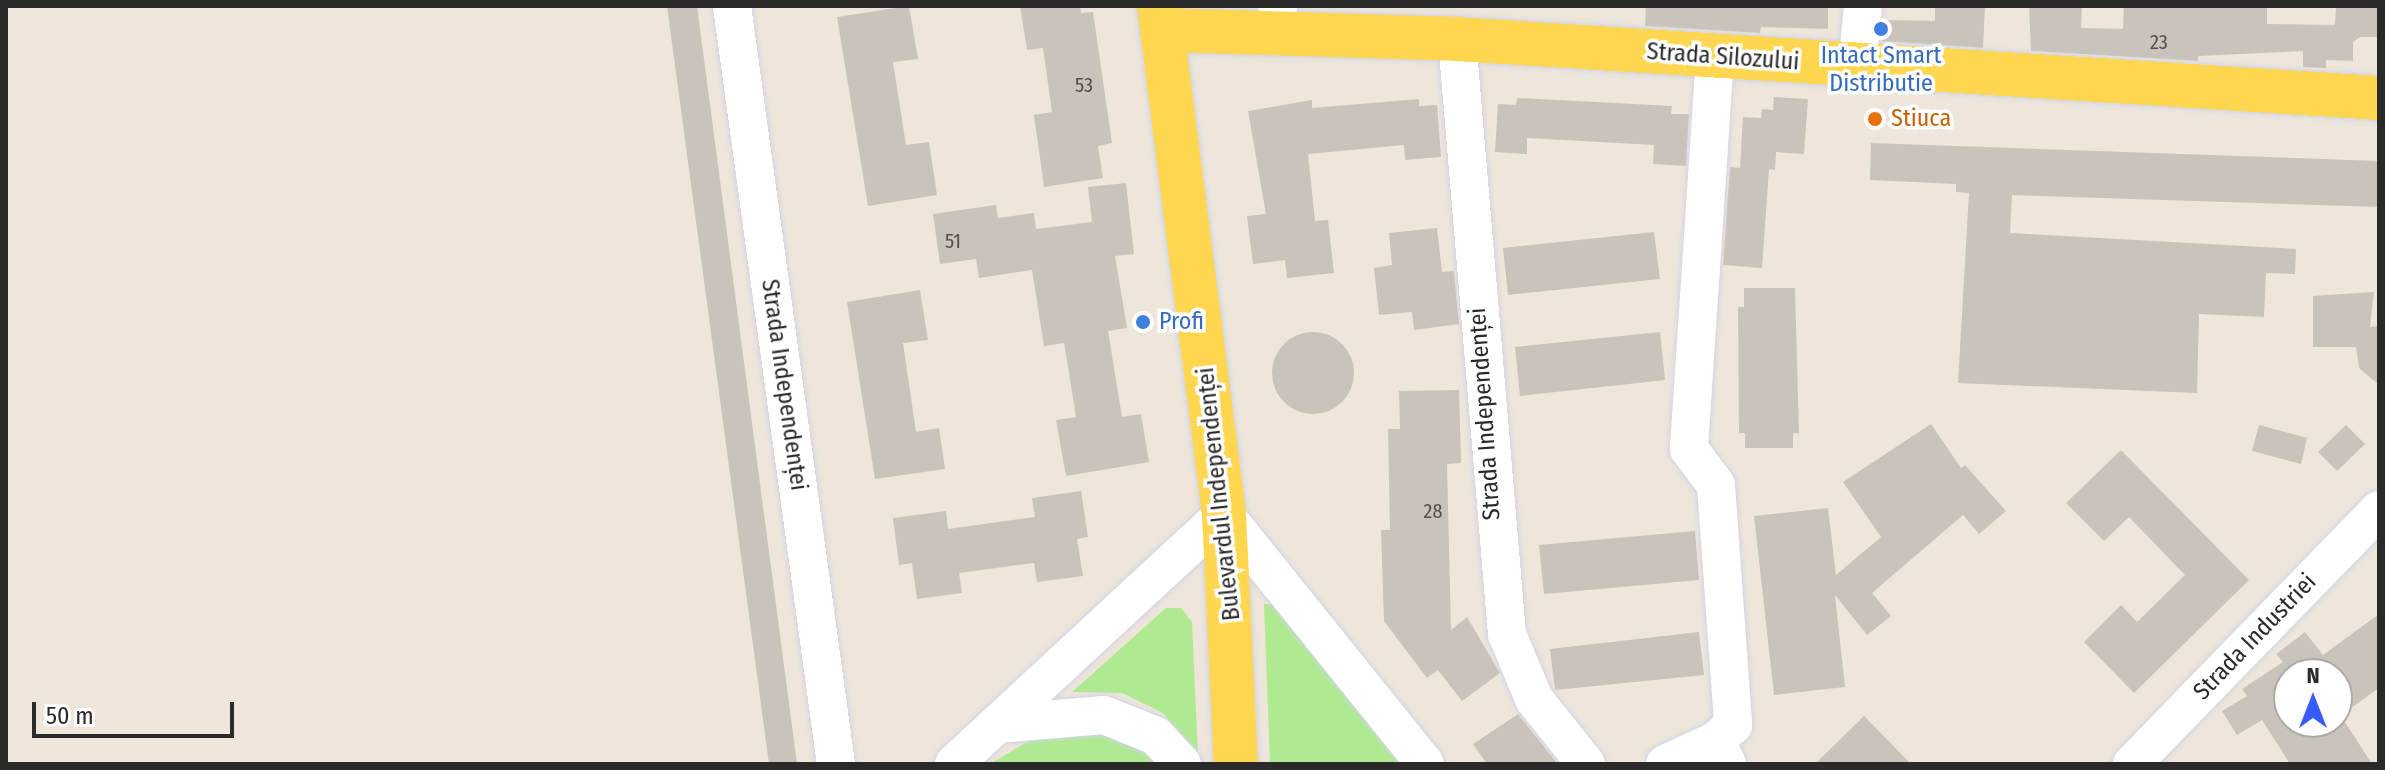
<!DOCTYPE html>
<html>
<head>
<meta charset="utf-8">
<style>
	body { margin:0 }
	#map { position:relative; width:2385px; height:770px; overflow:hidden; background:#eee6db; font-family:"Fira Sans Condensed",sans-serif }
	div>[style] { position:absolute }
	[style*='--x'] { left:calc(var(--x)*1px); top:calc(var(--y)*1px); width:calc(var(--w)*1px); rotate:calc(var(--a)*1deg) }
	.green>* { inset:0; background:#afea91 }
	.building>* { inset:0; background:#c9c3ba }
	.round { border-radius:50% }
	.roads { filter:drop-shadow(0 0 2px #d0d4e5) drop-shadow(0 0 2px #d0d4e5) }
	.minor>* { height:38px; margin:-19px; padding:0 19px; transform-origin:19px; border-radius:19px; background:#fff }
	.major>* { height:44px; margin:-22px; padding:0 22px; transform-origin:22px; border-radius:22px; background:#ffd64f }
	.dots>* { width:22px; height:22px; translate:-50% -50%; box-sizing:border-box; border:4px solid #fff; border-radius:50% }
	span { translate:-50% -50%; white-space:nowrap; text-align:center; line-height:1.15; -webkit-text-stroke:7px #fff; paint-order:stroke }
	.number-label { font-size:20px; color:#52504e }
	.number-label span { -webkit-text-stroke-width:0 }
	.shop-label { font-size:24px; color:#366cbe }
	.left { translate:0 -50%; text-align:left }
	.street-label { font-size:24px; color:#2a2a2a }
	.food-label { font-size:24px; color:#c56008 }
	.frame { position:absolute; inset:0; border:8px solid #2a2a2a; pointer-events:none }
	.north { position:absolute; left:2273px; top:658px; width:80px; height:80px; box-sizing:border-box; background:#fff; border:2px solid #aaa; border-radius:50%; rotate:0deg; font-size:22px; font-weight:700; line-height:32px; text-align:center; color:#2a2a2a }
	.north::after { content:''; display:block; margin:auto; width:28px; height:36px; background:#365bff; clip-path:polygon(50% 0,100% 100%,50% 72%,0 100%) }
	.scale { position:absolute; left:32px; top:702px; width:202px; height:36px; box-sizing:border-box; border:4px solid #2a2a2a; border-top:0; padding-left:10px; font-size:24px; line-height:28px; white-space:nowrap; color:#2a2a2a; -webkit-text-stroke:6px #fff; paint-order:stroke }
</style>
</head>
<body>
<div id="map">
	<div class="green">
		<div style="clip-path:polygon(1264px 604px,1276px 604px,1412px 764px,1270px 764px)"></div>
		<div style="clip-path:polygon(1166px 608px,1181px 608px,1192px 622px,1198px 756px,1163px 713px,1122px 693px,1072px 692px)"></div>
		<div style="clip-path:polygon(1089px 729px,1134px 739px,1160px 764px,990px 764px,1042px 733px)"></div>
	</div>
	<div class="building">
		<div style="clip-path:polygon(667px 6px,697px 6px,797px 764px,769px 764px)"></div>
		<div style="clip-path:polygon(909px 6px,918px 59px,893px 62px,906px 145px,929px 142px,937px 195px,868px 206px,837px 17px)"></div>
		<div style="clip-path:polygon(1020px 6px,1080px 6px,1081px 13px,1093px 12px,1112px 143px,1098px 146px,1103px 178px,1044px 187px,1034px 115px,1052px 112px,1043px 48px,1027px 50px)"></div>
		<div style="clip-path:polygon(1646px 6px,1828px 6px,1828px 29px,1761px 27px,1760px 33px,1645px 26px)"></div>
		<div style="clip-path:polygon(1935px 6px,1985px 6px,1983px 48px,1882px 41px,1884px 20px,1935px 21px)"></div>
		<div style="clip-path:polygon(2029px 6px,2082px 6px,2081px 28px,2123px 29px,2124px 6px,2267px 6px,2267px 24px,2335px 25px,2336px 6px,2379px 6px,2379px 37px,2360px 37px,2353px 42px,2353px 61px,2326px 60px,2326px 68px,2303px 67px,2303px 51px,2198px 56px,2198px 61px,2031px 51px)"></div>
		<div style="clip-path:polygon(1774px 97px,1808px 99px,1804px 154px,1776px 152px,1775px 170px,1769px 169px,1762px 268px,1723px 265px,1730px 167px,1740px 168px,1743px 117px,1761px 118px,1762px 109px,1773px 110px)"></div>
		<div style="clip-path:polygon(1517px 98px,1672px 106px,1671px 114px,1689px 114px,1686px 166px,1653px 164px,1654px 145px,1527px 138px,1527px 154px,1495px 152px,1498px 104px,1516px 105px)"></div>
		<div style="clip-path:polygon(1419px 99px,1419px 106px,1437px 105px,1441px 157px,1405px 160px,1404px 145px,1308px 154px,1315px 221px,1328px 220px,1334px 273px,1287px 278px,1285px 260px,1253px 264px,1247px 216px,1266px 214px,1248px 111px,1312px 100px,1312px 108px)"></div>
		<div style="clip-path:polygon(1871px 143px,2379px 161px,2379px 207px,2012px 195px,2010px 233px,2296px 249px,2295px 274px,2266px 273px,2264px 317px,2199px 314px,2197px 393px,1958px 383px,1969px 193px,1956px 192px,1956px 184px,1870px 180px)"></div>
		<div style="clip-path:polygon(1126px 183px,1134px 254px,1115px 256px,1127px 328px,1108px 331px,1122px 417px,1141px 414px,1149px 462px,1066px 476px,1056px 420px,1076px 417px,1070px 379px,1064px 343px,1044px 346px,1032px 270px,979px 278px,976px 259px,940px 264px,933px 214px,996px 205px,998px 218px,1034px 213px,1036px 229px,1092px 222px,1088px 187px)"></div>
		<div style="clip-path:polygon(1437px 228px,1442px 272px,1454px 271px,1459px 324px,1414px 330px,1412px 312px,1379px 315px,1374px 268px,1392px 265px,1389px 233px)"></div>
		<div style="clip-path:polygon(1654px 232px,1660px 279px,1508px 295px,1503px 248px)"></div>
		<div style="clip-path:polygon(1744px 288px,1795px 288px,1799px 433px,1793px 433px,1793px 448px,1745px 448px,1745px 433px,1739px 433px,1738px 307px,1744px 307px)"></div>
		<div style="clip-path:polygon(920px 290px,928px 340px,903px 343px,916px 432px,939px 428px,945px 469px,875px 479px,847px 302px)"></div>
		<div style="clip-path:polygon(2374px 292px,2370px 327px,2379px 326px,2379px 385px,2359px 368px,2356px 347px,2313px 347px,2313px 296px)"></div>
		<div class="round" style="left:1272px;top:332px;width:82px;height:82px"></div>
		<div style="clip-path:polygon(1660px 332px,1665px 380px,1520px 396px,1515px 347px)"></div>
		<div style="clip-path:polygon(1459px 390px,1461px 463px,1447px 464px,1451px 630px,1467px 617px,1500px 673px,1462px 701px,1438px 670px,1427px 678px,1384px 621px,1381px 530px,1390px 530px,1388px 429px,1400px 429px,1399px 391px)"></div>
		<div style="clip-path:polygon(1931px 424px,1961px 468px,1965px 465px,2006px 511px,1979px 534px,1963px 515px,1872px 593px,1891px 616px,1867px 635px,1835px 595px,1845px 687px,1774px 695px,1754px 516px,1828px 508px,1836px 575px,1881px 537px,1843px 482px)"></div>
		<div style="clip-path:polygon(2259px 425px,2307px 438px,2301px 464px,2252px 451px)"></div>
		<div style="clip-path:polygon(2346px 425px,2365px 444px,2337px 471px,2318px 452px)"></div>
		<div style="clip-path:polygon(2121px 450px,2249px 580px,2134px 693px,2084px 642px,2121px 605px,2137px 622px,2185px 575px,2129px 517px,2104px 541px,2066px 503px)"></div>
		<div style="clip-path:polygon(1081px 491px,1088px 537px,1077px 539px,1083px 576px,1037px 582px,1034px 563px,996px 568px,959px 573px,962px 593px,917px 599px,912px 563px,899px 565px,893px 518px,946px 511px,948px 529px,1035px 517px,1032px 498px)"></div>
		<div style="clip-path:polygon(1695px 531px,1699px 580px,1544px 594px,1539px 545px)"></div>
		<div style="clip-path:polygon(2379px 614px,2379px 688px,2337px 718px,2337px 674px,2289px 671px,2289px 722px,2345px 722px,2372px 764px,2290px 764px,2262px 720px,2237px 735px,2222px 711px,2247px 696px,2242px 689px,2283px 662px,2276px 654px,2305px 632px,2323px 655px)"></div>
		<div style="clip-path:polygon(1699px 632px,1704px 675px,1555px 690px,1550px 649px)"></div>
		<div style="clip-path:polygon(1518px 714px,1558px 764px,1487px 764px,1473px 744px)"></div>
		<div style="clip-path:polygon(1864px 716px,1911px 764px,1815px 764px)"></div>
	</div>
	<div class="roads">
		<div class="minor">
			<div style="--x:732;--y:6;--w:765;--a:82.19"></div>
			<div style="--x:1277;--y:30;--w:24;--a:-88"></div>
			<div style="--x:1457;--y:39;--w:597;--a:85.2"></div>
			<div style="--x:1507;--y:634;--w:70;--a:67.4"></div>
			<div style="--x:1534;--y:699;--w:83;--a:51.3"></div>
			<div style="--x:1715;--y:56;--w:394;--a:93.8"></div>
			<div style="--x:1689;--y:449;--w:45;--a:53.1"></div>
			<div style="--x:1716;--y:485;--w:241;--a:85.9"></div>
			<div style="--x:1733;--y:725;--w:24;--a:138"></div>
			<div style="--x:1715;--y:741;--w:26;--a:62"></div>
			<div style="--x:1857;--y:66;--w:60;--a:-84.3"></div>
			<div style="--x:997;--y:724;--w:107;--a:-4.8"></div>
			<div style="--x:1104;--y:715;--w:56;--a:22"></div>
			<div style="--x:1156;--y:736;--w:38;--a:47"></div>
			<div style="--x:954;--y:764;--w:368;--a:-42.8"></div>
			<div style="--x:1224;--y:514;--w:321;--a:51.2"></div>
			<div style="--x:1665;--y:764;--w:55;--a:-24.7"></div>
			<div style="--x:2132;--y:764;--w:354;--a:-45.8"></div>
		</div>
		<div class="major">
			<div style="--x:1159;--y:6;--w:512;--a:82.71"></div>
			<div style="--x:1224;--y:514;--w:250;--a:87.3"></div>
			<div style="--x:1162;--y:30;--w:295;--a:1.7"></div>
			<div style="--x:1457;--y:39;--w:924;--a:3.66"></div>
		</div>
	</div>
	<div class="dots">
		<div style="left:1881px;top:29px;background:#3f7fe0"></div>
		<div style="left:1875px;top:119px;background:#e8710a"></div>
		<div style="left:1143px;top:322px;background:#3f7fe0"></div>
	</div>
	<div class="number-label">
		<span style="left:2159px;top:42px">23</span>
		<span style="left:1084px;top:85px">53</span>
		<span style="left:953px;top:241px">51</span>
		<span style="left:1433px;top:511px">28</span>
	</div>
	<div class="shop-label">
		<span style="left:1881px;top:70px">Intact Smart<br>Distributie</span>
		<span class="left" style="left:1159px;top:322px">Profi</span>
	</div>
	<div class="street-label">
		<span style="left:1723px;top:57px;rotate:4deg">Strada Silozului</span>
		<span style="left:784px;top:385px;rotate:82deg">Strada Independenței</span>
		<span style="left:1485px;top:414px;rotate:-94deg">Strada Independenței</span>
		<span style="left:1219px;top:494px;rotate:-96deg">Bulevardul Independenței</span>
		<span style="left:2255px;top:637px;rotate:-46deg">Strada Industriei</span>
	</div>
	<div class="food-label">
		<span class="left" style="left:1891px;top:119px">Stiuca</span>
	</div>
	<div class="frame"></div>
	<div class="north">N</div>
	<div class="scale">50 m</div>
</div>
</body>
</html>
